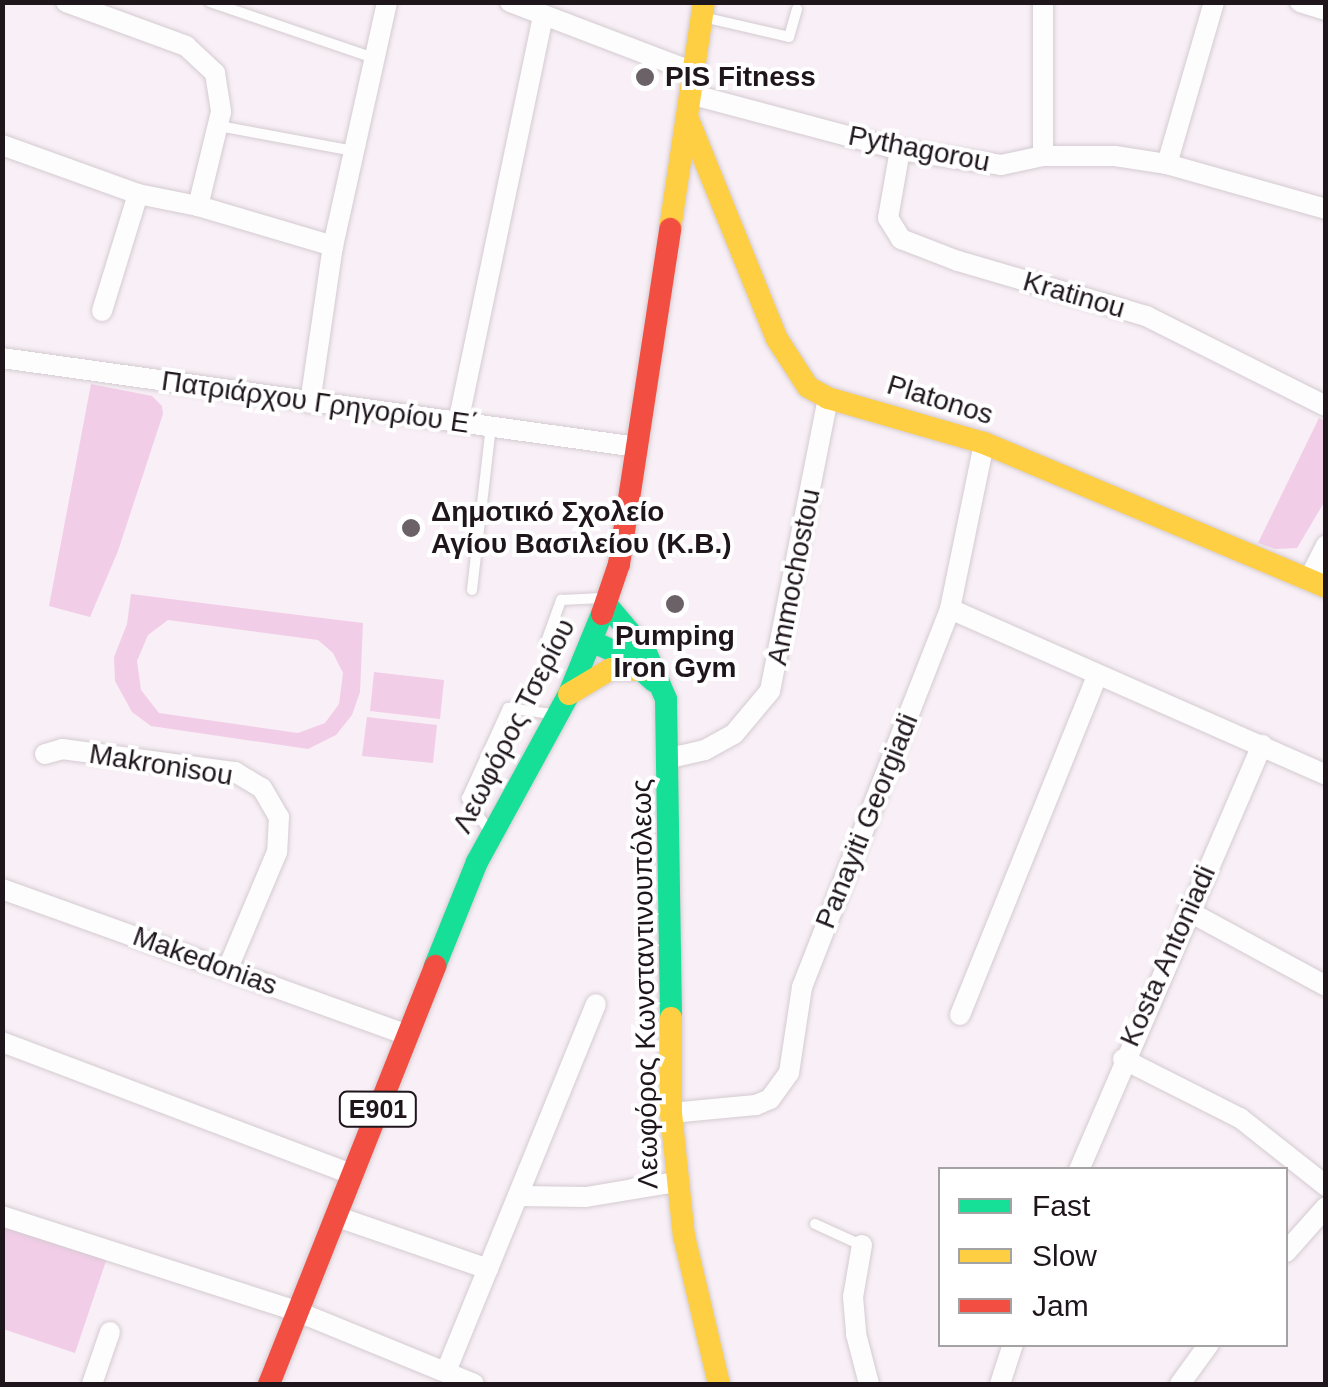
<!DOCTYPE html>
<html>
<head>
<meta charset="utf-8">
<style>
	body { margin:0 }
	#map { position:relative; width:1328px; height:1387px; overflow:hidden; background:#f8f0f6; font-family:Arial,sans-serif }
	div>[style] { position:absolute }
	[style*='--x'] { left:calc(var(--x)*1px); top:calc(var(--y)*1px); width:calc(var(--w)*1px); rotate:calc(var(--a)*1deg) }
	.green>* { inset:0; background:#f2cde7 }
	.roads { filter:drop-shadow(0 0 2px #d4cbd1) drop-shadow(0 0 2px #d4cbd1) }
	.lane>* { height:10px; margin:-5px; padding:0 5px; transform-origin:5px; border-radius:5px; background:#fefdfe }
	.street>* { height:20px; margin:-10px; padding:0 10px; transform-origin:10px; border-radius:10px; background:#fefdfe }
	.fast>* { height:22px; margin:-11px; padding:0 11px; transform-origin:11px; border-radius:11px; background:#16e098 }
	.slow>* { height:22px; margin:-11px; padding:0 11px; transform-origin:11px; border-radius:11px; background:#ffcf43 }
	.jam>* { height:22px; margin:-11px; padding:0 11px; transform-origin:11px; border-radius:11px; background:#f24e42 }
	.dots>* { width:28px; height:28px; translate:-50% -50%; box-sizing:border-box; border:5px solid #fff; border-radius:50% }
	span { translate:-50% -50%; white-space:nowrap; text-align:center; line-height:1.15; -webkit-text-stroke:8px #fff; paint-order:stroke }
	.shield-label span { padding:2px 8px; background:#fff; border:2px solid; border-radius:8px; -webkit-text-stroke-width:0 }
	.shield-label { font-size:25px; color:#1f161c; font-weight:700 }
	.poi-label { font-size:28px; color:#1f161c; font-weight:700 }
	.left { translate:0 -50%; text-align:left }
	.street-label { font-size:28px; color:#1f161c }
	.frame { position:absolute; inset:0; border:5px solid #1f161c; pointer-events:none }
	.legend { position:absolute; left:938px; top:1167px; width:350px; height:180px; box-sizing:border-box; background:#fff; border:2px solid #a5a2a4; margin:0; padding:12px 18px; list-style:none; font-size:30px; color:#1f161c }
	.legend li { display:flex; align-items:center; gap:20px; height:50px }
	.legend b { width:50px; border:2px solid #a5a2a4 }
</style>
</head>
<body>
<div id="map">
	<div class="green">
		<div style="clip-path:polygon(91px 384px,152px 396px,162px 406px,163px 414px,118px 551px,90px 617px,49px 606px)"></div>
		<div style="clip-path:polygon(1319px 418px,1325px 421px,1325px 501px,1297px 548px,1275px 549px,1258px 543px)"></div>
		<div style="clip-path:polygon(evenodd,131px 594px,363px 623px,360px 692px,352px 715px,336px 735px,308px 749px,151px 726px,132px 712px,115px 681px,114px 657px,127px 624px,131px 594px,168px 620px,318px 640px,333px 653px,343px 673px,339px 704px,325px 723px,298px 733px,159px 713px,141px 690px,137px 661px,148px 635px,168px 620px)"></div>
		<div style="clip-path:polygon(374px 672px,444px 680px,440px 719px,370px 711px)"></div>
		<div style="clip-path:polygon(367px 717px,437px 725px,433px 763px,362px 756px)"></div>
		<div style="clip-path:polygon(3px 1222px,108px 1255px,75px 1353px,3px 1329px)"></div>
	</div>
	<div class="roads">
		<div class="lane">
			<div style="--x:210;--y:2;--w:173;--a:18.9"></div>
			<div style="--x:707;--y:18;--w:84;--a:13"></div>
			<div style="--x:789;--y:37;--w:29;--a:-74"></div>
			<div style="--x:219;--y:126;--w:137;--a:10.5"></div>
			<div style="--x:472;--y:590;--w:164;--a:-83.4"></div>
			<div style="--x:546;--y:642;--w:45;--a:-70.3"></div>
			<div style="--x:561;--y:600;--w:41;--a:-2.8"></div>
			<div style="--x:489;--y:831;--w:40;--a:-124"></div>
			<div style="--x:467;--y:798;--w:99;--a:-65.5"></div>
			<div style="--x:508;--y:708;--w:44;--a:7.8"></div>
			<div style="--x:815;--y:1224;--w:51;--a:24.5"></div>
		</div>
		<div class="street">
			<div style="--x:66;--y:2;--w:128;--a:20.1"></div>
			<div style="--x:186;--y:46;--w:40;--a:43"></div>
			<div style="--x:215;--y:73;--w:39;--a:81"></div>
			<div style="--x:221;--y:112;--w:97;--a:103.7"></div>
			<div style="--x:510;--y:2;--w:196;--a:20.9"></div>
			<div style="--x:1043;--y:2;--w:154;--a:90"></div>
			<div style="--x:1300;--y:2;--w:27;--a:17"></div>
			<div style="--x:690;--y:94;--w:217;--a:14.9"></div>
			<div style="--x:900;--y:150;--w:102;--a:8.4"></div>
			<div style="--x:1001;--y:165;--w:43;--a:-12.1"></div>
			<div style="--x:1043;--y:156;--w:72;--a:0"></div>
			<div style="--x:1115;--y:156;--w:53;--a:8.7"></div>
			<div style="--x:1167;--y:164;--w:165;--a:15.8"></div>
			<div style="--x:2;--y:145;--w:145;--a:19.8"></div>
			<div style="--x:138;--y:194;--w:61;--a:11.3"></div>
			<div style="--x:198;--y:206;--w:141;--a:16.5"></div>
			<div style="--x:900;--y:150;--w:69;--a:100"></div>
			<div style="--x:888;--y:218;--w:25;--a:58"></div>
			<div style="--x:901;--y:239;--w:61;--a:21.1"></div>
			<div style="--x:958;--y:261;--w:196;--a:16.3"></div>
			<div style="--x:1146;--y:316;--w:201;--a:26.6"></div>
			<div style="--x:1167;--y:164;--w:169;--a:-73.8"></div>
			<div style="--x:102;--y:311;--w:122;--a:-72.9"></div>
			<div style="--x:2;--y:358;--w:641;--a:7.98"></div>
			<div style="--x:310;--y:403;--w:159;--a:-81.7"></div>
			<div style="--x:333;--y:246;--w:250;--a:-77.5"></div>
			<div style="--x:458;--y:423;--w:415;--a:-78.2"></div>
			<div style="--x:1309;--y:579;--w:38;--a:-63"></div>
			<div style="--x:950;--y:609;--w:411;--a:23.8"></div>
			<div style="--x:45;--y:754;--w:18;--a:-16"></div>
			<div style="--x:62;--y:749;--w:175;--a:7.6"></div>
			<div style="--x:235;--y:772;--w:31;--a:31"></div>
			<div style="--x:262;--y:788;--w:34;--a:60"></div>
			<div style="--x:279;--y:817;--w:35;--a:93"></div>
			<div style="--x:277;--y:852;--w:126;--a:112.9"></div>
			<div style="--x:670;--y:758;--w:36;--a:-13"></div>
			<div style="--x:705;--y:750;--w:33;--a:-29"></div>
			<div style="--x:734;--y:734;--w:56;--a:-50.1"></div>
			<div style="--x:770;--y:691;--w:299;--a:-78.8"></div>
			<div style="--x:2;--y:889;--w:431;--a:19.8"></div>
			<div style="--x:1188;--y:911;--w:157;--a:28.5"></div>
			<div style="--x:960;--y:1015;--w:366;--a:-68"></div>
			<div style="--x:2;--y:1042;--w:373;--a:20.7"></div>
			<div style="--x:1123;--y:1059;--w:131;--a:26.8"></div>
			<div style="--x:1240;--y:1118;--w:110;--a:38.3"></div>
			<div style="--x:671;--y:1113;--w:85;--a:-5.4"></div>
			<div style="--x:756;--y:1105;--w:15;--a:-23"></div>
			<div style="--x:770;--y:1099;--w:32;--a:-54"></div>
			<div style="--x:789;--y:1073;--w:87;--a:-81.4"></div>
			<div style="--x:802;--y:987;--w:406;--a:-68.6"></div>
			<div style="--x:950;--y:609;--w:169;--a:-78.4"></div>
			<div style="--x:1079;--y:1170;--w:463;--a:-66.7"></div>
			<div style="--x:520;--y:1196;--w:66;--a:0.9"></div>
			<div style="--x:586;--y:1197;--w:92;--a:-9.4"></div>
			<div style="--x:2;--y:1216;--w:309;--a:17.9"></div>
			<div style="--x:296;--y:1311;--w:192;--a:22.3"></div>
			<div style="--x:335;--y:1216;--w:162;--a:19.1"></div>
			<div style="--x:862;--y:1245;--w:53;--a:99.8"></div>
			<div style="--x:853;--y:1297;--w:37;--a:85"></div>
			<div style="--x:856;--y:1334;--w:52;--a:75.4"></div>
			<div style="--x:1286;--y:1252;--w:60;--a:-48.4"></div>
			<div style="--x:447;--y:1369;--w:394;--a:-67.8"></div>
			<div style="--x:92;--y:1384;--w:55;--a:-70.9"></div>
			<div style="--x:1000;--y:1384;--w:42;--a:-72"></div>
			<div style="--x:1180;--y:1384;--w:49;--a:-54.1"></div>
		</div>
		<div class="fast">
			<div style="--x:606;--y:604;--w:60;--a:49.7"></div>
			<div style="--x:645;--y:650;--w:53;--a:66.8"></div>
			<div style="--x:666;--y:699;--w:319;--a:89.1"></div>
			<div style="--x:593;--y:642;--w:37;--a:24"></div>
			<div style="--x:627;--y:657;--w:36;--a:42"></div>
			<div style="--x:435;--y:966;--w:112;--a:-68"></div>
			<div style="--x:477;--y:862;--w:192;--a:-61.3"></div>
			<div style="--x:569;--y:694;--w:87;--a:-67.6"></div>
		</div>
		<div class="slow">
			<div style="--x:688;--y:119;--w:237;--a:68"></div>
			<div style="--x:777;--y:339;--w:57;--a:57.1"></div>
			<div style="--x:808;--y:387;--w:23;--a:29"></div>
			<div style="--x:828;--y:398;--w:162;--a:16.1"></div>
			<div style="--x:984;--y:443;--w:371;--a:22.8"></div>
			<div style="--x:670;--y:229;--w:230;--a:-81.5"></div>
			<div style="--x:569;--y:694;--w:49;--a:-30.8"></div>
			<div style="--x:611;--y:669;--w:32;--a:2"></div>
			<div style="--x:671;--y:1018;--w:95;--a:90"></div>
			<div style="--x:671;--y:1113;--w:124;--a:84"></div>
			<div style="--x:684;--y:1236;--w:152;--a:76.7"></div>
		</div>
		<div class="jam">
			<div style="--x:602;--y:614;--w:53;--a:-71.2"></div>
			<div style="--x:619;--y:564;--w:339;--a:-81.3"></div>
			<div style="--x:269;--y:1384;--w:450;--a:-68.3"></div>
		</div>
	</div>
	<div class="dots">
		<div style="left:645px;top:77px;background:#6b6268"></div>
		<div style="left:411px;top:528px;background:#6b6268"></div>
		<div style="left:675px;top:604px;background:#6b6268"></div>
	</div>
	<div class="shield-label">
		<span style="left:378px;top:1109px">E901</span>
	</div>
	<div class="poi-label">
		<span class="left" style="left:665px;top:77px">PIS Fitness</span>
		<span class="left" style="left:431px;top:528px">Δημοτικό Σχολείο<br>Αγίου Βασιλείου (Κ.Β.)</span>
		<span style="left:675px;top:652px">Pumping<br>Iron Gym</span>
	</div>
	<div class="street-label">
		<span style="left:919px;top:149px;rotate:11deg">Pythagorou</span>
		<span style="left:1074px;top:295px;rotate:16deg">Kratinou</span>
		<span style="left:940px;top:400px;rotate:17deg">Platonos</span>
		<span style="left:320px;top:403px;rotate:8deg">Πατριάρχου Γρηγορίου Ε΄</span>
		<span style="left:794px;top:577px;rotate:-79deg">Ammochostou</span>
		<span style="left:514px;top:726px;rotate:-63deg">Λεωφόρος Τσερίου</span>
		<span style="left:161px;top:765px;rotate:9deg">Makronisou</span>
		<span style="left:867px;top:821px;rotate:-68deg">Panayiti Georgiadi</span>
		<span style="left:1168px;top:956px;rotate:-66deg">Kosta Antoniadi</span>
		<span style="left:205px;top:961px;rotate:20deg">Makedonias</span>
		<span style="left:645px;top:984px;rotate:-91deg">Λεωφόρος Κωνσταντινουπόλεως</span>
	</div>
	<div class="frame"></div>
	<ul class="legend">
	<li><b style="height:12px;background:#16e098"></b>Fast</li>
	<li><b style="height:12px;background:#ffcf43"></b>Slow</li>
	<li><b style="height:12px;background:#f24e42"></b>Jam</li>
	</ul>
</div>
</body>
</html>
